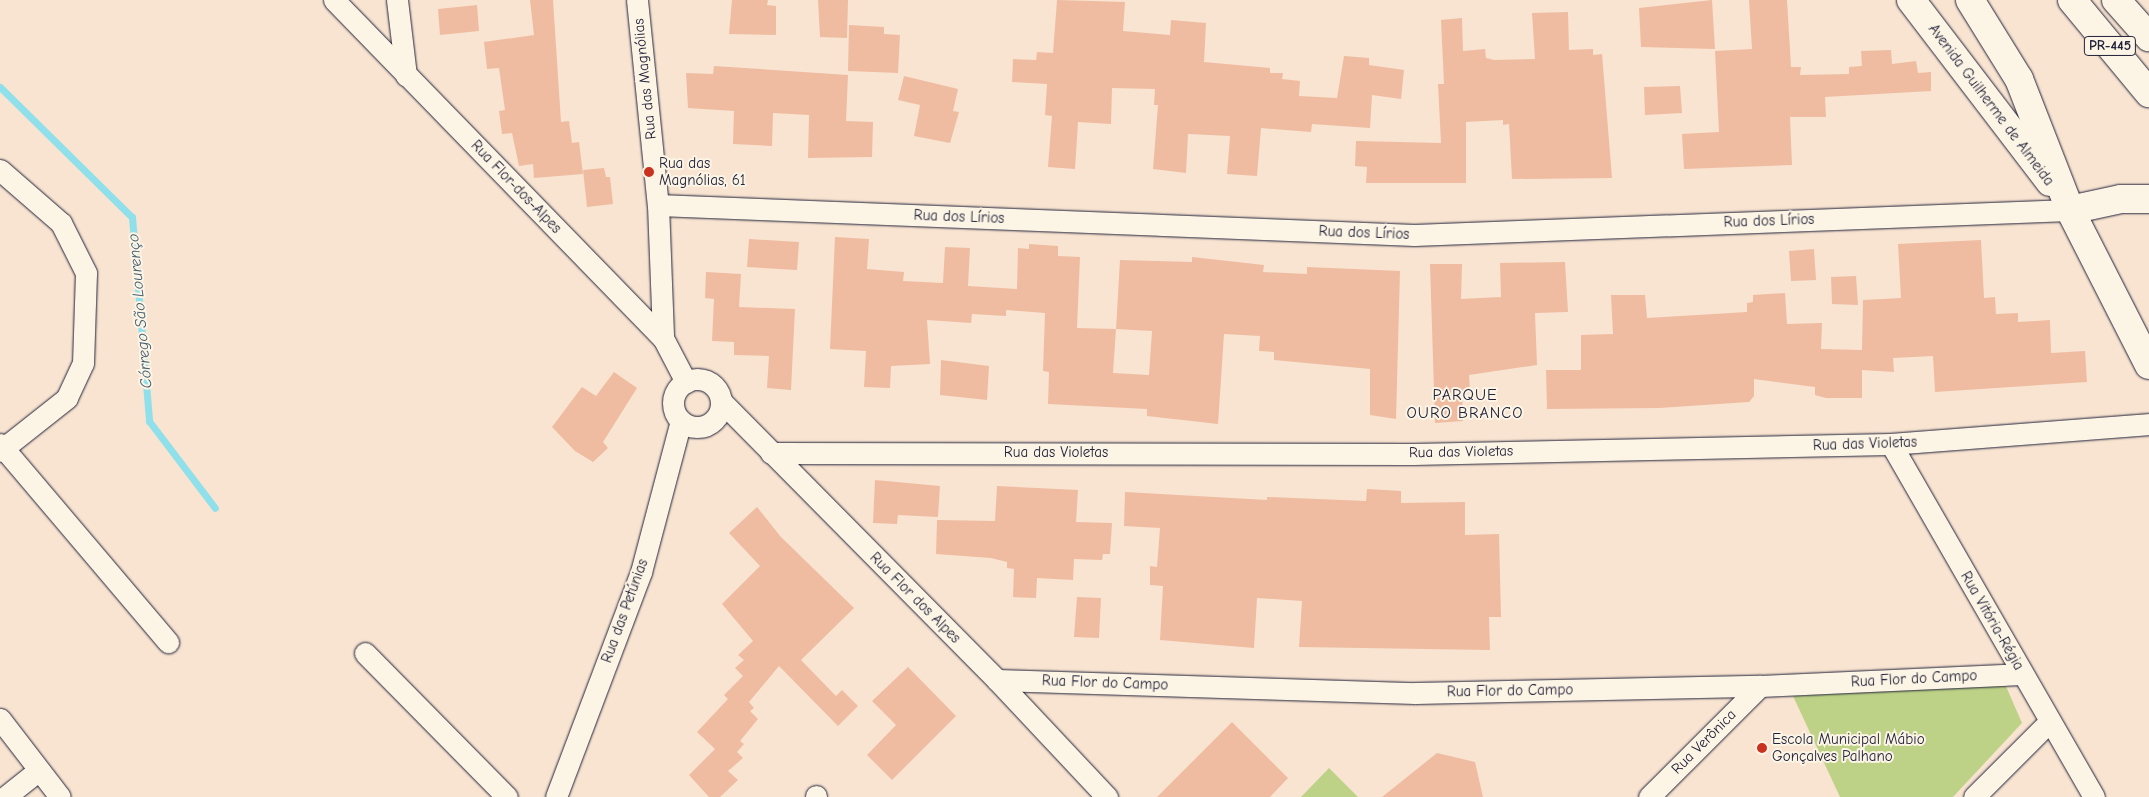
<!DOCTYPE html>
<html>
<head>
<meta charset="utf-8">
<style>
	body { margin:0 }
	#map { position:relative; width:2149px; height:797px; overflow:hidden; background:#f8e4d1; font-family:"Comic Neue",sans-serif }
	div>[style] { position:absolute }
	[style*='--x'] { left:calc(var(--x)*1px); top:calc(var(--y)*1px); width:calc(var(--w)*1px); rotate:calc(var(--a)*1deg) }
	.green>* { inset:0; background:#bed287 }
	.stream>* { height:7px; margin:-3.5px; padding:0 3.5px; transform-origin:3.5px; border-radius:3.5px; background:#8fe0ea }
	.building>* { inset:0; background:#efbca1 }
	.roads { filter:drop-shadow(0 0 1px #22223b) drop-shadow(0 0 1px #22223b) }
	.minor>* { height:21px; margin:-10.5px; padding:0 10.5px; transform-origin:10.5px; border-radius:10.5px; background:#fcf5e5 }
	.minor>.ring { margin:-10.5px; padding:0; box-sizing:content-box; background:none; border:21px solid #fcf5e5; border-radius:50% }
	.tertiary>* { height:28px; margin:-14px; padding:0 14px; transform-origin:14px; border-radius:14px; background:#fcf5e5 }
	.motorway>* { height:28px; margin:-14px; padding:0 14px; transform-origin:14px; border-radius:14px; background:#fcf5e5 }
	.dots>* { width:14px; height:14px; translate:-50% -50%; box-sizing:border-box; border:2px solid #fcf5e5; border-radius:50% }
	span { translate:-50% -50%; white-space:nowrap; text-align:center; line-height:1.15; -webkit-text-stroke:4px #fcf5e5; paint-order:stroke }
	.shield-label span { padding:1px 4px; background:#fcf5e5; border:1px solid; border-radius:4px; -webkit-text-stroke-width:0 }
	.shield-label { font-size:14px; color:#22223b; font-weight:700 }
	.street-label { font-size:15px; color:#22223b }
	.poi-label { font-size:15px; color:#22223b }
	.left { translate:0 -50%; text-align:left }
	.water-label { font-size:16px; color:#435b70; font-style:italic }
	.neighbourhood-label { font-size:16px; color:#22223b; letter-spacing:1px }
</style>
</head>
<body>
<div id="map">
	<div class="green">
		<div style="clip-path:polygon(2005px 684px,2022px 723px,1953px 797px,1840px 797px,1793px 696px)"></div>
		<div style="clip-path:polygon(1329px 768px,1358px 797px,1301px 797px)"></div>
	</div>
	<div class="stream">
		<div style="--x:0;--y:87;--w:185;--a:44.6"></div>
		<div style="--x:132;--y:217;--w:205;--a:85.2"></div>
		<div style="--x:149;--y:421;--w:109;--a:52.8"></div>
	</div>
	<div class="building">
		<div style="clip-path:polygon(530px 0,553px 0,561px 122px,569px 121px,572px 143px,579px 142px,583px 174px,534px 178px,533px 164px,519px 166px,512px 133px,502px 134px,499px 111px,505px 110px,499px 68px,487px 69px,484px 42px,534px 35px)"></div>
		<div style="clip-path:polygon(732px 0,768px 0,767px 5px,776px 6px,776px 35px,729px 34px)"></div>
		<div style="clip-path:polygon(818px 0,848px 0,847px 38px,820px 37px)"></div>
		<div style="clip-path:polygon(1057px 0,1125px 2px,1123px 31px,1170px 35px,1171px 20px,1206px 23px,1204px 62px,1270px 68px,1270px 73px,1283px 73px,1282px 79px,1300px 81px,1299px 96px,1337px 98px,1344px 56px,1369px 58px,1369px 65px,1404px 70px,1401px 99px,1372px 95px,1370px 128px,1312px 124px,1311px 132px,1261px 128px,1257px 176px,1227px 174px,1230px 136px,1188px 134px,1186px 173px,1153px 169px,1158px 105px,1154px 105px,1155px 89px,1112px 88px,1111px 124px,1078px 122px,1075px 169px,1048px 167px,1052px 116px,1045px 115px,1047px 84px,1012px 82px,1013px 59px,1036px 60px,1037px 52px,1053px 53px)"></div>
		<div style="clip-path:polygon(1712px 0,1715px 49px,1641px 47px,1639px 8px)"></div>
		<div style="clip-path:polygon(1749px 0,1787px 0,1791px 67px,1801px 67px,1800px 75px,1849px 74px,1849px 67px,1862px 66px,1861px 51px,1891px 50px,1892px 64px,1916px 61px,1918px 73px,1931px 72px,1931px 91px,1825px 97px,1826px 117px,1790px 117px,1792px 165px,1684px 169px,1682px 134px,1719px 132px,1715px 51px,1752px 49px)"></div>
		<div style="clip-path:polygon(477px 5px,479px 31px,440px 35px,438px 9px)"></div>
		<div style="clip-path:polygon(1568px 12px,1569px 50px,1593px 49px,1593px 55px,1602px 54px,1612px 178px,1512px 179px,1509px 124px,1503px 125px,1503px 120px,1466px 122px,1466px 183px,1366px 183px,1367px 167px,1355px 166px,1356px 141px,1441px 143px,1438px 84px,1444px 84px,1441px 20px,1462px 18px,1463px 51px,1485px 49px,1486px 58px,1494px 60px,1535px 59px,1532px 13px)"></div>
		<div style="clip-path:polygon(849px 25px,884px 27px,884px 34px,900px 35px,898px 73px,848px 71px)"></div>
		<div style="clip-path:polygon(714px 66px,848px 75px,846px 121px,873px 122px,872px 157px,808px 158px,809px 115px,773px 113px,772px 146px,733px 144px,734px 111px,688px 108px,686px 73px,713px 74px)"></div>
		<div style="clip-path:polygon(904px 76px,958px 89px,953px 111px,959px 112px,950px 143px,914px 136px,920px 105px,898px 100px)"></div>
		<div style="clip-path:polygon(1680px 86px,1682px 113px,1645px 115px,1644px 87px)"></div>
		<div style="clip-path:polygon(604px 168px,606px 177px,610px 177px,613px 204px,587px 207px,583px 170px)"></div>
		<div style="clip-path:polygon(evenodd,835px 237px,869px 239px,867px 269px,904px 272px,903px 281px,943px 283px,945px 247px,970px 248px,968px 286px,1017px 289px,1018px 248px,1029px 249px,1029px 244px,1058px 246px,1058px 256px,1080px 257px,1077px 328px,1116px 329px,1120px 260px,1192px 262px,1192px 257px,1264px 265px,1263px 272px,1307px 274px,1307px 267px,1400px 271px,1396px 419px,1370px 415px,1370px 369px,1274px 360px,1274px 352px,1259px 351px,1260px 336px,1224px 334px,1218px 424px,1147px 416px,1147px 409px,1048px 404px,1049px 372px,1043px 371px,1045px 313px,1006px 310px,1006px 316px,972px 314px,971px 323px,927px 320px,930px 364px,891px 366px,890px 388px,864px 387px,866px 351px,830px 349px,835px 237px,1116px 329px,1152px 331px,1149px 375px,1113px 373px,1116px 329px)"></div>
		<div style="clip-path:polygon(749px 239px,799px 242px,797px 270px,747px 267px)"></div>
		<div style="clip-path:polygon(1981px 240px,1984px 298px,1995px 297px,1996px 314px,2018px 313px,2018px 322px,2050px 320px,2051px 353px,2085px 351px,2087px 382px,1935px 392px,1933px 356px,1893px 358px,1894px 372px,1862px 370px,1862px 398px,1826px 398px,1815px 395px,1815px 387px,1754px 379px,1754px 396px,1749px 402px,1659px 408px,1547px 409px,1546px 370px,1581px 370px,1581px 335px,1613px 334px,1611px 295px,1645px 295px,1647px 318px,1747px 312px,1747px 303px,1753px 302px,1753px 295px,1785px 293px,1787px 324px,1822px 323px,1821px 349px,1862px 350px,1863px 300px,1901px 298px,1898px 244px)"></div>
		<div style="clip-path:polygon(1814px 249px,1816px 280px,1791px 281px,1789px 251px)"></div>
		<div style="clip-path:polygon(1565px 262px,1568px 312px,1535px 313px,1537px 365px,1469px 375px,1470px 391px,1462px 392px,1463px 421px,1435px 423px,1430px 264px,1462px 264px,1461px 299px,1501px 297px,1500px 263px)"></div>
		<div style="clip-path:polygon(706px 272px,741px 274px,739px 307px,795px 309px,791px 390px,767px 388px,769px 356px,734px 355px,734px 342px,712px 341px,714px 299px,705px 298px)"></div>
		<div style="clip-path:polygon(1856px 276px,1858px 305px,1832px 304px,1831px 277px)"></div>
		<div style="clip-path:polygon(941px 360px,989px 366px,987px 400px,940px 395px)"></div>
		<div style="clip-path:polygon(614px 372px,637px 388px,603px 442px,608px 448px,593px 462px,575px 451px,552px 427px,582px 387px,596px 396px)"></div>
		<div style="clip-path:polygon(875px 480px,940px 486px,938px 517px,898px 515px,897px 524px,873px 523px)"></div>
		<div style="clip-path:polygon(997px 486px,1078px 490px,1076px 522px,1112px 523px,1110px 554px,1103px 554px,1102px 560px,1074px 559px,1073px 580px,1037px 578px,1036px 598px,1013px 597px,1014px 569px,1007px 568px,1007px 562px,991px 558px,936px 554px,937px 520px,995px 521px)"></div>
		<div style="clip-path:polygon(1367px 489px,1401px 491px,1401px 503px,1465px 502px,1465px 535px,1499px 534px,1501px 617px,1489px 617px,1490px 650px,1299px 647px,1302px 601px,1257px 598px,1254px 648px,1160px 640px,1163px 586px,1150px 585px,1150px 566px,1157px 567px,1160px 528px,1124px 526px,1125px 492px,1267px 500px,1267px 497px,1366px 501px)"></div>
		<div style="clip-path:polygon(757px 507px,781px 537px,854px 608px,801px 660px,836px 696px,842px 690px,858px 706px,838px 726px,779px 666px,749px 702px,754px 708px,750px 711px,758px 719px,740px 741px,744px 744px,737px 752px,743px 758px,728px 771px,738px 780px,720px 797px,709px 797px,689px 775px,715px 749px,697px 732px,728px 699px,724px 695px,743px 676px,735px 668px,744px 660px,738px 655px,753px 641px,722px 604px,760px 566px,729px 533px)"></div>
		<div style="clip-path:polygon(1077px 597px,1101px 598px,1099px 638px,1074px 637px)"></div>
		<div style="clip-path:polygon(908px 667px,956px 716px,892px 780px,867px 755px,896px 725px,872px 701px)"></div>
		<div style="clip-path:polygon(1232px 722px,1288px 778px,1270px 797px,1157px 797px)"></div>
		<div style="clip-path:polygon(1437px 753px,1475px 762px,1483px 797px,1382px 797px)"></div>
	</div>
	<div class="roads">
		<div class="minor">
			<div style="--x:334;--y:0;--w:472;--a:45.8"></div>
			<div style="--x:663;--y:338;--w:50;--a:62.4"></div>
			<div style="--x:397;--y:0;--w:76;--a:83.2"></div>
			<div style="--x:637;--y:0;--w:206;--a:84.2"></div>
			<div style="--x:658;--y:205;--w:133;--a:87.8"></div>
			<div style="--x:0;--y:170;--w:81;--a:41"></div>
			<div style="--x:61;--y:223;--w:56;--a:63.4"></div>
			<div style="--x:86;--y:273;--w:90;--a:91.9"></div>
			<div style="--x:83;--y:363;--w:38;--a:115"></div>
			<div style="--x:67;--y:398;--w:85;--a:141.7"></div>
			<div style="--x:658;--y:205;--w:757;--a:2.27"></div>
			<div style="--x:1414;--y:235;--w:656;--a:-2.18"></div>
			<div class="ring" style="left:673px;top:379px;width:27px;height:27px"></div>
			<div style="--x:721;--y:401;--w:392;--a:45.3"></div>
			<div style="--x:997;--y:680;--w:161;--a:46.8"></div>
			<div style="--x:0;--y:444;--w:260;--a:49.7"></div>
			<div style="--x:1891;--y:444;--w:407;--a:60.1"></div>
			<div style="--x:771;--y:453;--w:642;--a:0.09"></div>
			<div style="--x:1413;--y:454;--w:478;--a:-1.2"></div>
			<div style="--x:1891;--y:444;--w:259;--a:-4.4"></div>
			<div style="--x:365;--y:653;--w:202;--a:45.4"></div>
			<div style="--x:997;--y:680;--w:418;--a:1.8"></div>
			<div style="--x:1415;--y:693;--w:345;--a:-1.2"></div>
			<div style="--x:1760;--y:686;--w:262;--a:-2.6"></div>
			<div style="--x:0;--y:719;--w:98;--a:52.4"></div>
			<div style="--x:5;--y:797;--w:43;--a:-38.5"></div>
			<div style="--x:556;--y:797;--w:241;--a:-69.3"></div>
			<div style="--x:641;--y:572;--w:156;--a:-75.2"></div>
			<div style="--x:816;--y:797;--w:1;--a:-90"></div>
			<div style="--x:1649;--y:797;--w:157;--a:-45"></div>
			<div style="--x:1974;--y:797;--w:107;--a:-45"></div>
		</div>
		<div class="tertiary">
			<div style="--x:1911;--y:0;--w:229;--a:52.6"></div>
			<div style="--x:1970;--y:0;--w:93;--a:58.2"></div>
			<div style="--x:2019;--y:79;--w:141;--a:68.7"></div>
			<div style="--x:2070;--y:210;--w:174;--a:63"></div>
			<div style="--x:2070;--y:210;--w:52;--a:-12.2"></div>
			<div style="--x:2121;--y:199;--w:28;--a:0"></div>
		</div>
		<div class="motorway">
			<div style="--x:2072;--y:0;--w:121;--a:50.4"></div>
			<div style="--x:2116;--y:0;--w:50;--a:48.3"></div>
		</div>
	</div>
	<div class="dots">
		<div style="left:649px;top:172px;background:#c8321e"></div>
		<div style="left:1762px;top:748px;background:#c8321e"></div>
	</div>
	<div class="shield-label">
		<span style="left:2110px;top:46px">PR-445</span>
	</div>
	<div class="street-label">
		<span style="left:645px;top:79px;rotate:-96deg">Rua das Magnólias</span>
		<span style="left:1991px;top:105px;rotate:53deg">Avenida Guilherme de Almeida</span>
		<span style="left:516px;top:187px;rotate:46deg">Rua Flor-dos-Alpes</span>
		<span style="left:959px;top:217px;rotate:2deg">Rua dos Lírios</span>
		<span style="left:1769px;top:221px;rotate:-2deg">Rua dos Lírios</span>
		<span style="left:1364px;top:233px;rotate:2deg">Rua dos Lírios</span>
		<span style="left:1865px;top:444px;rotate:-2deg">Rua das Violetas</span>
		<span style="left:1461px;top:452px;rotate:-1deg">Rua das Violetas</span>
		<span style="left:1056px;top:453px">Rua das Violetas</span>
		<span style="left:915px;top:598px;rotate:45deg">Rua Flor dos Alpes</span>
		<span style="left:625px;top:611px;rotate:-70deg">Rua das Petúnias</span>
		<span style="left:1992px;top:621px;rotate:60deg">Rua Vitória-Régia</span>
		<span style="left:1914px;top:679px;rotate:-3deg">Rua Flor do Campo</span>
		<span style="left:1105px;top:683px;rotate:2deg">Rua Flor do Campo</span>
		<span style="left:1510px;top:691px;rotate:-1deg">Rua Flor do Campo</span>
		<span style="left:1704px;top:742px;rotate:-45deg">Rua Verônica</span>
	</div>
	<div class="poi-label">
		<span class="left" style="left:659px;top:172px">Rua das<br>Magnólias, 61</span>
		<span class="left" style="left:1772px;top:748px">Escola Municipal Mábio<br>Gonçalves Palhano</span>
	</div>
	<div class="water-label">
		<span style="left:140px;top:311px;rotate:-95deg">Córrego São Lourenço</span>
	</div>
	<div class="neighbourhood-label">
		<span style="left:1465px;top:404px">PARQUE<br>OURO BRANCO</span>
	</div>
</div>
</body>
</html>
